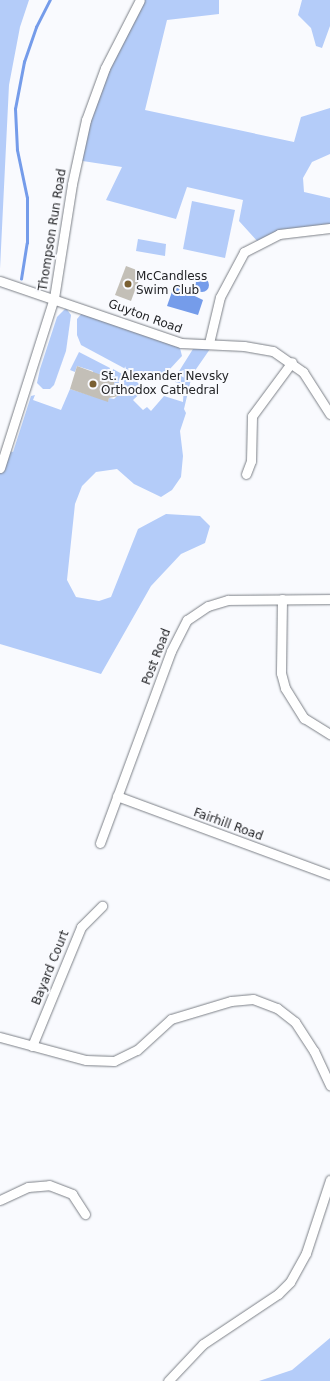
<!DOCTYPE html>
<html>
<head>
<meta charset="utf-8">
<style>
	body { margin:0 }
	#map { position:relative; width:330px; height:1381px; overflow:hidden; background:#f9fafe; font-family:"DejaVu Sans",sans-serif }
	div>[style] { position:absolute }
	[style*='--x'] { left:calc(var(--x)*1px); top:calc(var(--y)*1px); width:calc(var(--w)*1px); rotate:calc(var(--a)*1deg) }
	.green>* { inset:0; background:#b4ccf9 }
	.water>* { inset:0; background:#759cea }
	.round { border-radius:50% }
	.stream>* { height:2.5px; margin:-1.25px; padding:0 1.25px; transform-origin:1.25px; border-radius:1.25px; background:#759cea }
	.building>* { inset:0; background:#c3bfb7 }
	.roads { filter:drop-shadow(0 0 1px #7c8087) drop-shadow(0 0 1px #7c8087) }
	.minor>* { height:9px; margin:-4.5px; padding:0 4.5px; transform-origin:4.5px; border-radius:4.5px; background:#fff }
	.dots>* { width:11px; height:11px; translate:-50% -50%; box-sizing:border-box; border:2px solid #f9fafe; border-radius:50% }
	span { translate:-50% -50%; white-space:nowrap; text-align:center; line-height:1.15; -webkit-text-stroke:4px #f9fafe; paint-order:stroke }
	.street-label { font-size:12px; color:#232427 }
	.poi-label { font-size:12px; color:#232427 }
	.left { translate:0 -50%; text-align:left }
</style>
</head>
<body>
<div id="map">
	<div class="green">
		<div style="clip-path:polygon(0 0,29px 0,20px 27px,9px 85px,0 269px)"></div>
		<div style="clip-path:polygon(140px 0,219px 0,219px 14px,167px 20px,145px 110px,294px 142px,301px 117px,330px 108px,330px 154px,312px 162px,303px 178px,304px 192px,330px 198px,330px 228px,258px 242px,239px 221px,243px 200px,187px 187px,176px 219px,106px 200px,122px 167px,76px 160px,86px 120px)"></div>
		<div style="clip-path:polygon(302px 0,330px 0,330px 26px,322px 48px,316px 46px,311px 28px,298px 15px)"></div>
		<div style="clip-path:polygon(192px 201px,235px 210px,225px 258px,183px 249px)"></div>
		<div style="clip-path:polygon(138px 239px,166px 244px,165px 256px,136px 251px)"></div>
		<div style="clip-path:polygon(66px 308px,71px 315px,66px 351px,54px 385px,50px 389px,43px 389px,37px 383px,40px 369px,57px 317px)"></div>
		<div style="clip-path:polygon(83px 312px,180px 348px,182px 356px,168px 371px,155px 378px,135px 374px,81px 345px,77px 335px,77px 319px)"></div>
		<div style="clip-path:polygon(193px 349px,210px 349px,192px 375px,184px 409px,186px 413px,180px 431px,183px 456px,181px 477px,172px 490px,161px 497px,134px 484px,117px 469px,96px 472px,82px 486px,75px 504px,67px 580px,76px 597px,99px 601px,111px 597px,138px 529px,166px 514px,200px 516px,210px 526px,205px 543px,181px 554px,151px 586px,101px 674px,0 644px,0 468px,6px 450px,13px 452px,31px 396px,35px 395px,33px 400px,61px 410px,70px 389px,108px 401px,109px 398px,114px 399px,120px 393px,113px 387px,115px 380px,110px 379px,113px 369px,144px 386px,145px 389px,133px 400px,143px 410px,147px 407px,151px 411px,164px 396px,183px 402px,184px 384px,175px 382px,176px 376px)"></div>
		<div style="clip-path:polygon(79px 352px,110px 368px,107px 377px,92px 375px,93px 371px,77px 366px,75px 372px,70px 370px)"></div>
		<div style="clip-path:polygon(330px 1338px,330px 1381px,259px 1381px,292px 1370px)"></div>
	</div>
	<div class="water">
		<div class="round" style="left:195px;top:278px;width:14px;height:14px"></div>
		<div style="clip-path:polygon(174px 286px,203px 300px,198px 315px,167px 306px)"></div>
	</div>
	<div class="stream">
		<div style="--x:21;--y:279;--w:36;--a:-81"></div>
		<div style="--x:27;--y:243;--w:45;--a:-90"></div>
		<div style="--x:27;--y:198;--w:49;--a:-101.8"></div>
		<div style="--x:17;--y:150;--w:41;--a:-92.8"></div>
		<div style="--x:15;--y:109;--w:48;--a:-79.2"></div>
		<div style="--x:24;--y:62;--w:37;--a:-71"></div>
		<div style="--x:36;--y:27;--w:30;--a:-63"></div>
	</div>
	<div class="building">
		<div style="clip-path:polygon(126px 266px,142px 272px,131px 301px,115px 295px)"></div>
		<div style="clip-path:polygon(77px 366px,115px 380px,113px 387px,118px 388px,119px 396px,109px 398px,108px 402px,70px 389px)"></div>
	</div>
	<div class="roads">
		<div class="minor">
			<div style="--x:0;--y:281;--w:191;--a:18.9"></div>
			<div style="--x:181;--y:343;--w:63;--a:2.7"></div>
			<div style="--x:244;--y:346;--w:29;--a:10"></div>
			<div style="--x:273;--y:351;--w:37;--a:35"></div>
			<div style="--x:303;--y:372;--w:50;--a:57.3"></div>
			<div style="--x:209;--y:343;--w:47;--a:-76.6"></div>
			<div style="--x:220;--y:297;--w:51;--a:-61.9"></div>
			<div style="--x:244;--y:252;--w:39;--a:-27"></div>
			<div style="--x:279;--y:234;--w:51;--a:-6.7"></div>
			<div style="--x:0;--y:468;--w:178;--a:-72.4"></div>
			<div style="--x:54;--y:298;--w:115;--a:-81"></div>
			<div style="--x:72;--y:184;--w:66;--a:-77.7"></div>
			<div style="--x:86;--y:120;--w:55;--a:-69.9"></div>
			<div style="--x:105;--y:68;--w:76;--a:-62.8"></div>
			<div style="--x:246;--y:474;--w:14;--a:-69"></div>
			<div style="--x:251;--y:461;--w:45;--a:-88.7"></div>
			<div style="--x:252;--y:416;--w:67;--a:-53.5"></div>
			<div style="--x:282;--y:599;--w:74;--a:90.8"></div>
			<div style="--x:281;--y:673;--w:16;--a:75"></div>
			<div style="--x:285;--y:688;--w:36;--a:58"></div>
			<div style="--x:304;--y:718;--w:31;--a:32"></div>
			<div style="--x:117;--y:796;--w:227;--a:20.3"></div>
			<div style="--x:100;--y:843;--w:205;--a:-69.7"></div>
			<div style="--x:171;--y:651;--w:35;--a:-63"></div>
			<div style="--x:187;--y:620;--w:25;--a:-34"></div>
			<div style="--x:208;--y:606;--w:21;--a:-17"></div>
			<div style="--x:228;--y:600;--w:102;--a:-0.6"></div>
			<div style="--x:0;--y:1037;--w:89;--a:15"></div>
			<div style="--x:86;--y:1060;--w:28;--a:2"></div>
			<div style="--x:114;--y:1061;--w:25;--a:-26"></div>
			<div style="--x:137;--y:1050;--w:46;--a:-42.4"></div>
			<div style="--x:171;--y:1019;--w:63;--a:-16.7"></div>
			<div style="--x:231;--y:1001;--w:22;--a:-5"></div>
			<div style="--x:253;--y:999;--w:26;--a:21"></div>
			<div style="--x:277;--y:1008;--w:23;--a:38"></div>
			<div style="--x:295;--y:1022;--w:35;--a:57"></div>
			<div style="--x:314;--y:1051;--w:38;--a:65"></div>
			<div style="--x:32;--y:1046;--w:129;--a:-67.6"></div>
			<div style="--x:81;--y:927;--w:30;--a:-45"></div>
			<div style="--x:0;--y:1200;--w:31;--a:-25"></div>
			<div style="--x:28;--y:1187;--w:21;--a:-5"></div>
			<div style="--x:49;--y:1185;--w:25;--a:21"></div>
			<div style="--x:72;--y:1194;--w:24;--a:57"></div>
			<div style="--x:168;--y:1381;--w:51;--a:-46.6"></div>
			<div style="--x:203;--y:1344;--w:90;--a:-33.7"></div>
			<div style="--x:278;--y:1294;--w:17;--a:-45"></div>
			<div style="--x:290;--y:1282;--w:33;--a:-61"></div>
			<div style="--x:306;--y:1253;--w:77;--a:-71.8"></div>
		</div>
	</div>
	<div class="dots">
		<div style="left:128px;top:284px;background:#7a6032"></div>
		<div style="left:93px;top:384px;background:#7a6032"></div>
	</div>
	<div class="street-label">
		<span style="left:53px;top:230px;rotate:-81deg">Thompson Run Road</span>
		<span style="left:145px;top:317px;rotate:20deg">Guyton Road</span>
		<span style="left:157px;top:657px;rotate:-69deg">Post Road</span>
		<span style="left:228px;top:825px;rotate:20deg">Fairhill Road</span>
		<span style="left:51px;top:968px;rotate:-68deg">Bayard Court</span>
	</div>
	<div class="poi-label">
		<span class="left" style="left:136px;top:284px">McCandless<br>Swim Club</span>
		<span class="left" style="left:101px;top:384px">St. Alexander Nevsky<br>Orthodox Cathedral</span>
	</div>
</div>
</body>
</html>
